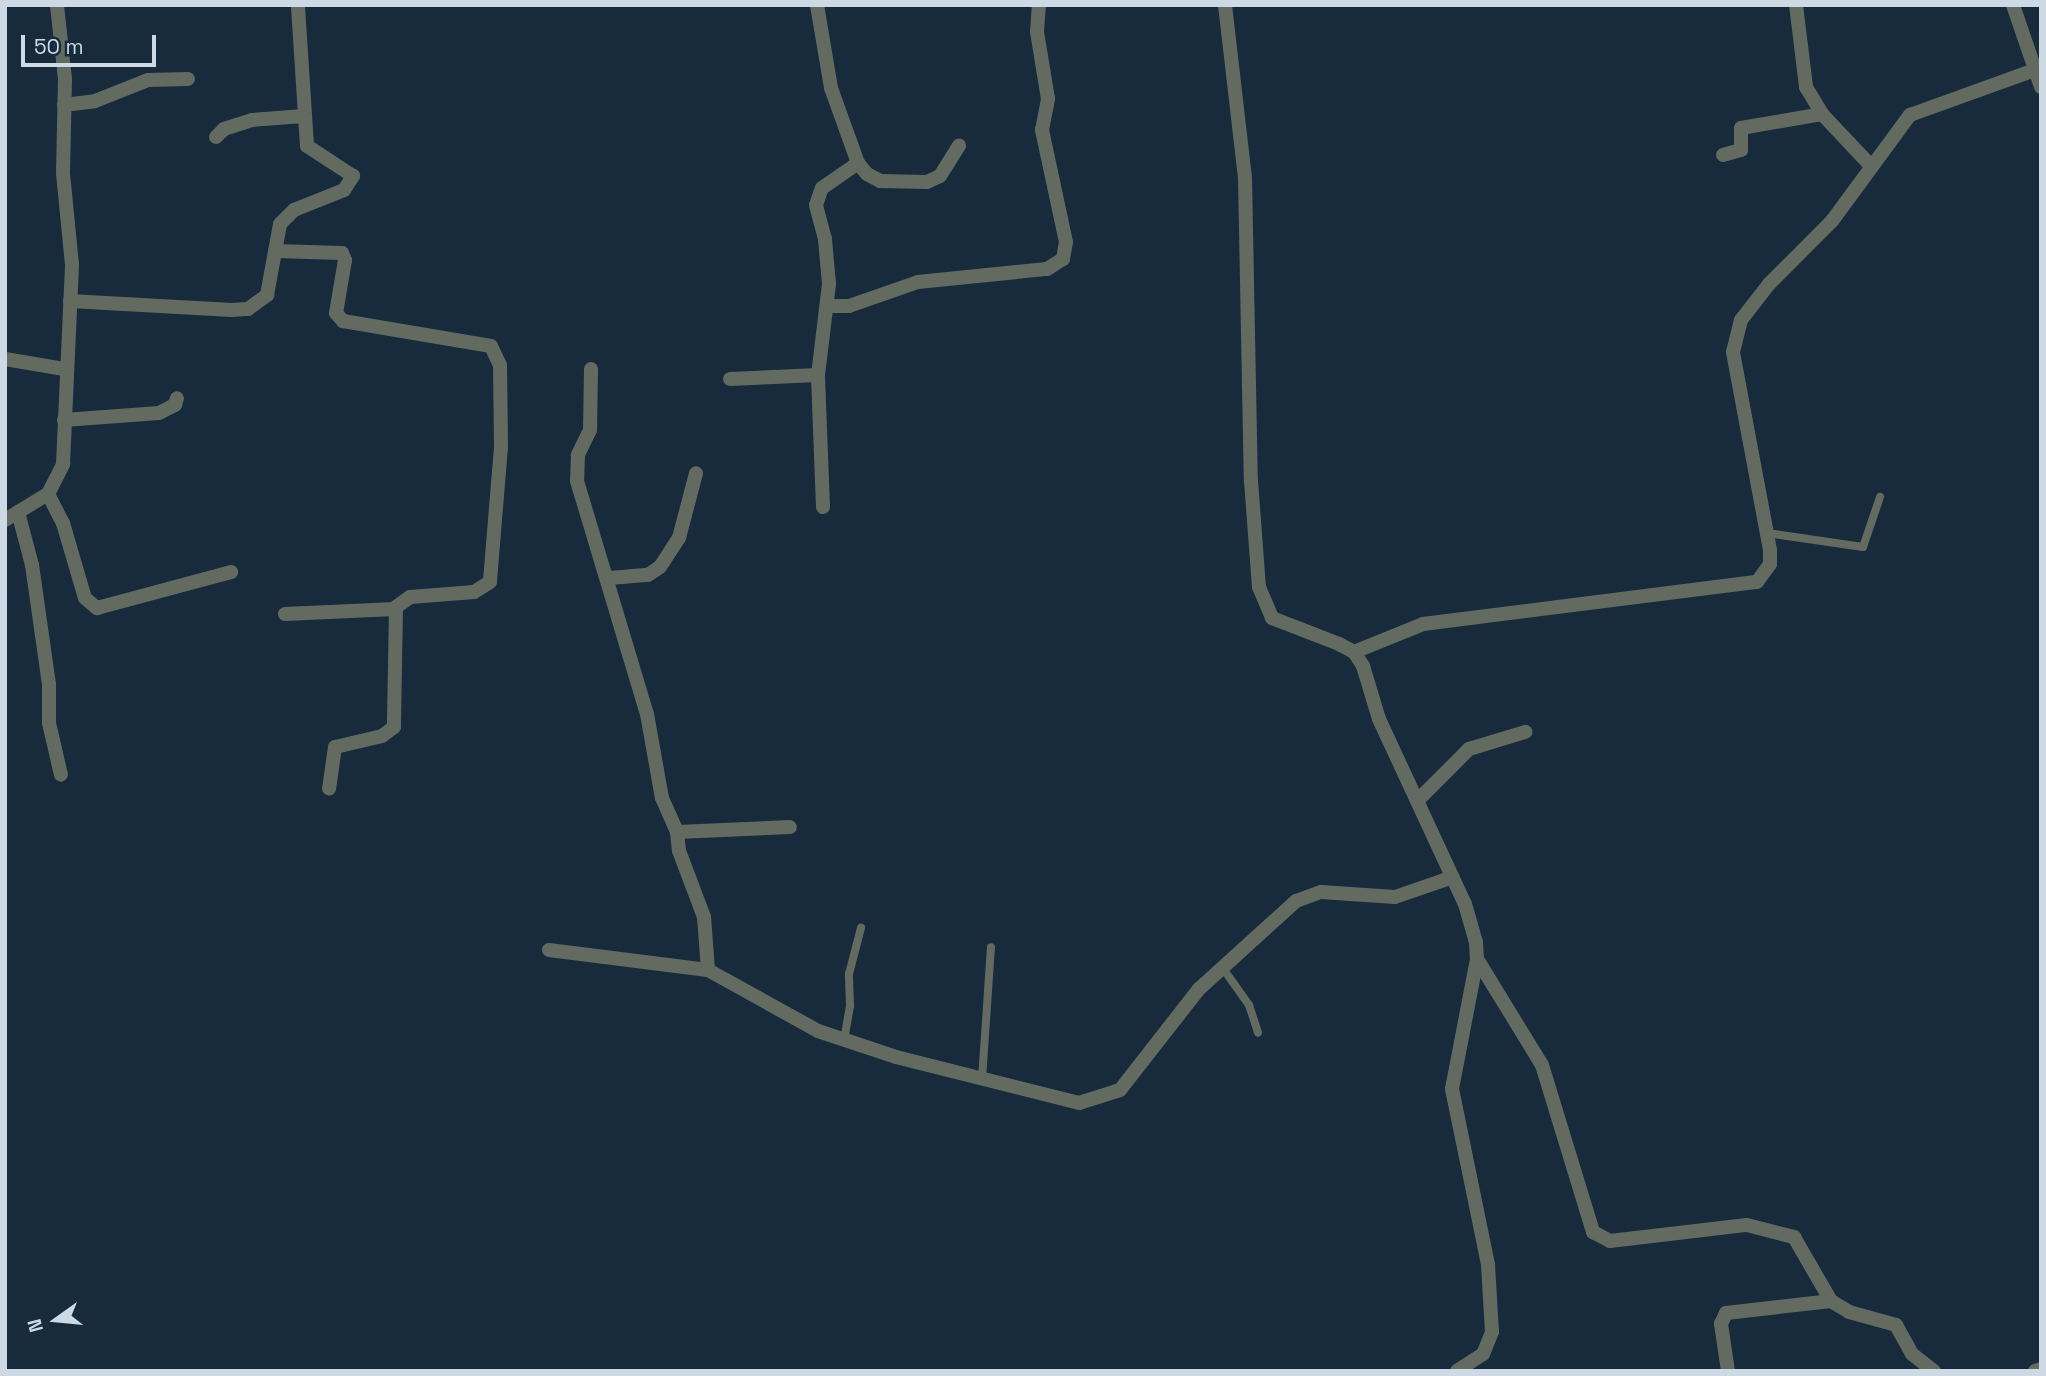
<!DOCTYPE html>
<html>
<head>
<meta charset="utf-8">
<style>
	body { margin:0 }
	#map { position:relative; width:2046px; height:1376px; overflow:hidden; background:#172b3d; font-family:"Space Grotesk",sans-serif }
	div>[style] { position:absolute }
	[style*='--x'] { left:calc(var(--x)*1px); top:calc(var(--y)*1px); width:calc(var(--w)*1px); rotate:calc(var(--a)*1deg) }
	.service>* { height:8px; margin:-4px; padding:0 4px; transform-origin:4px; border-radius:4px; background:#636b61 }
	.minor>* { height:14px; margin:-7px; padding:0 7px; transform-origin:7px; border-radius:7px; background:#636b61 }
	span { translate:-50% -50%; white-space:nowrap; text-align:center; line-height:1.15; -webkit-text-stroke:5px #172b3d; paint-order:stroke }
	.frame { position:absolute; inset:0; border:7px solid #cddae5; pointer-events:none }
	.north { position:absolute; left:21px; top:1285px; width:70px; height:70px; -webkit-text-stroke:5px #172b3d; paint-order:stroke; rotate:255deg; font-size:19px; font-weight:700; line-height:28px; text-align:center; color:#cddae5 }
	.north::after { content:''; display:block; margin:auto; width:24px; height:32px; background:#cddae5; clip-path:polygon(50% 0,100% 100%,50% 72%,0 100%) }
	.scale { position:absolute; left:21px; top:35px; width:135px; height:32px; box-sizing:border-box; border:4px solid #cddae5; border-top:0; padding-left:9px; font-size:21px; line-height:24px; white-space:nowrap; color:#cddae5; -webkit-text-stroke:5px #172b3d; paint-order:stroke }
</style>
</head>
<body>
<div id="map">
	<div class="service">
		<div style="--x:1767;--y:533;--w:97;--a:8.3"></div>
		<div style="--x:1863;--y:547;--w:53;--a:-71.2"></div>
		<div style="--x:1222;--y:967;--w:47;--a:54.6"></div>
		<div style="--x:1249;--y:1005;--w:29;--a:72"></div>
		<div style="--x:844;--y:1040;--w:35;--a:-80"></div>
		<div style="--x:850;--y:1006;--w:32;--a:-92"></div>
		<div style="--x:849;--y:974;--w:48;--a:-75.4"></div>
		<div style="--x:982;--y:1079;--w:132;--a:-86.1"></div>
	</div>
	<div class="minor">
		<div style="--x:817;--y:5;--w:84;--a:80.4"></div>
		<div style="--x:831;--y:88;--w:80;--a:70.2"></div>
		<div style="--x:858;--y:163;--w:14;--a:51"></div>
		<div style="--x:867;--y:174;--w:15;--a:28"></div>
		<div style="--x:880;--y:181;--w:47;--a:1.2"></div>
		<div style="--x:927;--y:182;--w:14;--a:-25"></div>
		<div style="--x:940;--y:176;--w:36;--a:-58"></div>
		<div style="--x:1225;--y:5;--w:173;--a:83.4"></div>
		<div style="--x:1245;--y:177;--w:304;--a:88.9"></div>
		<div style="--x:1251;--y:481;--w:106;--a:85.7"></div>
		<div style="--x:1259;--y:587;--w:34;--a:67"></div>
		<div style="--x:1272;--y:618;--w:72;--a:21.2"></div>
		<div style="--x:1339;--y:644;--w:17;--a:28"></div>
		<div style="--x:1354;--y:652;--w:17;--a:57"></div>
		<div style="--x:1363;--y:666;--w:55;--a:73.2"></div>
		<div style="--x:1379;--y:719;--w:204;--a:65.1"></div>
		<div style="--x:1465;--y:904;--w:40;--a:74"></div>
		<div style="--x:1476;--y:942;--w:17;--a:87"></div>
		<div style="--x:1477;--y:959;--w:132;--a:100.9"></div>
		<div style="--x:1452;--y:1089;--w:180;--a:78.4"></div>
		<div style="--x:1488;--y:1265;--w:67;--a:86.6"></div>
		<div style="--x:1492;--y:1332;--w:24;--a:112"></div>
		<div style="--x:1483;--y:1354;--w:31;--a:147"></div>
		<div style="--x:1796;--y:5;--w:83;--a:83"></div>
		<div style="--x:1806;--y:87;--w:31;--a:59"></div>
		<div style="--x:1822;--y:114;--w:71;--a:46.7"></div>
		<div style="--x:2013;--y:5;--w:87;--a:71.1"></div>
		<div style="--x:64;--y:105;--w:31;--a:-7"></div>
		<div style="--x:95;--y:101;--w:57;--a:-21.6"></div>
		<div style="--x:148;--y:80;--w:40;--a:-1.4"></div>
		<div style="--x:216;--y:137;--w:11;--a:-45"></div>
		<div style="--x:224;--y:129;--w:29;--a:-18"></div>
		<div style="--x:252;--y:120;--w:52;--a:-4.4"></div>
		<div style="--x:1723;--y:155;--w:19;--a:-16"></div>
		<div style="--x:1741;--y:150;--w:22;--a:-90"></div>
		<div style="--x:1741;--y:128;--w:82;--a:-9.8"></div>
		<div style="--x:275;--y:251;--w:67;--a:1.7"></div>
		<div style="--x:342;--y:253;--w:8;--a:67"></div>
		<div style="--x:345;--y:260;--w:54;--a:99.6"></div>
		<div style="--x:336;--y:313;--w:11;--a:49"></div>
		<div style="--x:343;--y:321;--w:150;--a:9.6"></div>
		<div style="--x:491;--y:346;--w:21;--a:65"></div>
		<div style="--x:500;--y:365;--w:82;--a:89.3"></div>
		<div style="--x:501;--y:447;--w:135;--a:94.7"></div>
		<div style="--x:490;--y:582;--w:19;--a:148"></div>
		<div style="--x:474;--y:592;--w:64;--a:175.5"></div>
		<div style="--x:410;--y:597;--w:17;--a:144"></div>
		<div style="--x:396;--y:607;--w:120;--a:91"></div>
		<div style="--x:394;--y:727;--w:15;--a:143"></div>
		<div style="--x:382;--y:736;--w:48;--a:166.8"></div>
		<div style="--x:335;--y:747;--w:42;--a:98.1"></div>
		<div style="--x:70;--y:301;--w:162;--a:3.2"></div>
		<div style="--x:232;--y:310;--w:16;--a:-4"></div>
		<div style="--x:248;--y:309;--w:24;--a:-36"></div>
		<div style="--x:267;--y:295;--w:72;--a:-79.6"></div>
		<div style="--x:280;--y:224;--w:20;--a:-45"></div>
		<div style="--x:294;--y:210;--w:54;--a:-21.8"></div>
		<div style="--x:344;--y:190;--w:17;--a:-57"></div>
		<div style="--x:353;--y:176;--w:55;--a:-146.9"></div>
		<div style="--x:307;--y:146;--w:141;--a:-93.7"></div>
		<div style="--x:827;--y:306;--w:22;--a:0"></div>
		<div style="--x:849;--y:306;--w:73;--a:-19.2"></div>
		<div style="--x:918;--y:282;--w:130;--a:-5.8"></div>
		<div style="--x:1047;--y:269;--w:19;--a:-32"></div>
		<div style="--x:1063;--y:259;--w:17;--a:-80"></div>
		<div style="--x:1066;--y:242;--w:115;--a:-102.1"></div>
		<div style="--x:1042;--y:130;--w:32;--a:-79"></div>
		<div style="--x:1048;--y:99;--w:68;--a:-99.3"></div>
		<div style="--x:1037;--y:32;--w:27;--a:-86"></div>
		<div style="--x:5;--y:359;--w:60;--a:9.6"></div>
		<div style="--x:591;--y:369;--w:61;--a:90.9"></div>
		<div style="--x:590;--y:430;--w:28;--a:116"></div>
		<div style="--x:578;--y:455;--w:26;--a:92"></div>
		<div style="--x:577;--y:481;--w:243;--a:73.3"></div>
		<div style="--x:647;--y:714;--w:85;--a:79.9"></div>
		<div style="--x:662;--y:798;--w:37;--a:66"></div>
		<div style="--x:730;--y:379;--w:88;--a:-2.6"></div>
		<div style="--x:64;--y:420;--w:95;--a:-4.2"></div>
		<div style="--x:159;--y:413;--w:18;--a:-27"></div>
		<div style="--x:175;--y:405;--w:7;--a:-74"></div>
		<div style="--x:48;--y:494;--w:33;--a:63"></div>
		<div style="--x:63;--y:523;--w:78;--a:73.7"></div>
		<div style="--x:85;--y:598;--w:16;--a:40"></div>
		<div style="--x:97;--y:608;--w:139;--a:-15"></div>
		<div style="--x:823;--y:507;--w:132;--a:-92.2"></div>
		<div style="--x:818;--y:375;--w:92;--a:-83.1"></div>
		<div style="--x:829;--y:284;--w:45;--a:-95.1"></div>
		<div style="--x:825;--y:239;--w:35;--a:-105"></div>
		<div style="--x:816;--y:205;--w:18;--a:-71"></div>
		<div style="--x:822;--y:188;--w:44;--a:-34.8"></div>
		<div style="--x:18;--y:512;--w:55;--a:75.2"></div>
		<div style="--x:32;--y:565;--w:120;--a:81.9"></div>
		<div style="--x:49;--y:684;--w:39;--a:90"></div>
		<div style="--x:49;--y:723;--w:53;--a:77"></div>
		<div style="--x:5;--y:520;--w:50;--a:-31.2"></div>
		<div style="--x:48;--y:494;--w:34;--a:-63"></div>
		<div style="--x:63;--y:464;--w:199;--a:-87.4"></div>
		<div style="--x:72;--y:265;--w:91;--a:-95.6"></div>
		<div style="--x:63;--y:174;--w:95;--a:-88.8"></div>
		<div style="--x:65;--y:79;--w:74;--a:-96.2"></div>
		<div style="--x:610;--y:578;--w:38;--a:-5"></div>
		<div style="--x:648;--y:575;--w:14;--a:-34"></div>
		<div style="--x:660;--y:567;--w:35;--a:-57"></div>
		<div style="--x:679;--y:538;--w:67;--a:-75.3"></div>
		<div style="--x:285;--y:614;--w:110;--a:-2.6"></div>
		<div style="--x:1354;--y:652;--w:74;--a:-22.1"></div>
		<div style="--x:1423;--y:624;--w:337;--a:-7.2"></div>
		<div style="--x:1757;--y:582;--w:22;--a:-54"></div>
		<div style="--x:1770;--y:564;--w:14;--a:-90"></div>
		<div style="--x:1770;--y:550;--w:201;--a:-100.6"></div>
		<div style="--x:1733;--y:352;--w:33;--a:-76"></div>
		<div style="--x:1741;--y:320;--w:46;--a:-52.1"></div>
		<div style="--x:1769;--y:284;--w:89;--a:-45"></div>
		<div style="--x:1832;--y:221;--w:132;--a:-53.7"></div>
		<div style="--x:1910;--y:115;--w:133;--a:-19.8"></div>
		<div style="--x:1419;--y:799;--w:71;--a:-45"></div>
		<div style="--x:1469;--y:749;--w:59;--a:-16.9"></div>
		<div style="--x:549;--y:950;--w:160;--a:7.2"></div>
		<div style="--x:708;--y:970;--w:126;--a:29"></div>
		<div style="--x:818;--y:1031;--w:82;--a:18.4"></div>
		<div style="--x:896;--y:1057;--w:189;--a:14.1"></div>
		<div style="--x:1079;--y:1103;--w:43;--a:-17.6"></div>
		<div style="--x:1120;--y:1090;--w:128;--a:-52"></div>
		<div style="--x:1199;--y:989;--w:131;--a:-42.2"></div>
		<div style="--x:1296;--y:901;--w:27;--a:-20"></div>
		<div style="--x:1321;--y:892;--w:74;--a:3.9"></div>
		<div style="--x:1395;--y:897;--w:61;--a:-19"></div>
		<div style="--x:1477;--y:959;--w:124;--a:58.5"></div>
		<div style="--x:1542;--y:1065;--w:175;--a:73"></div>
		<div style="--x:1593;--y:1232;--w:19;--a:28"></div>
		<div style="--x:1610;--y:1241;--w:138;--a:-6.7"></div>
		<div style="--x:1747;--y:1225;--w:49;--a:14.3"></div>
		<div style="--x:1794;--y:1237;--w:74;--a:60"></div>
		<div style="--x:1831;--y:1301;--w:21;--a:31"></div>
		<div style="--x:1849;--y:1312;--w:49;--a:15.5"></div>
		<div style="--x:1896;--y:1325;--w:33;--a:61"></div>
		<div style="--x:1912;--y:1354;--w:28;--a:38"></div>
		<div style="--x:708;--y:970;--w:53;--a:-94.3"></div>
		<div style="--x:704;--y:917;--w:71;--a:-110.7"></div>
		<div style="--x:679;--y:851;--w:19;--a:-96"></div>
		<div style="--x:677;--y:832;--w:113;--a:-2.5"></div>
		<div style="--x:1728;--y:1371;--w:48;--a:-98.5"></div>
		<div style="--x:1721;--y:1324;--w:12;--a:-66"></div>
		<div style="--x:1726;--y:1313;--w:106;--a:-6.5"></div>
		<div style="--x:2035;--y:1371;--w:6;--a:-18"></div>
	</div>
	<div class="frame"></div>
	<div class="north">N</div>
	<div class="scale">50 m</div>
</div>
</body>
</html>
